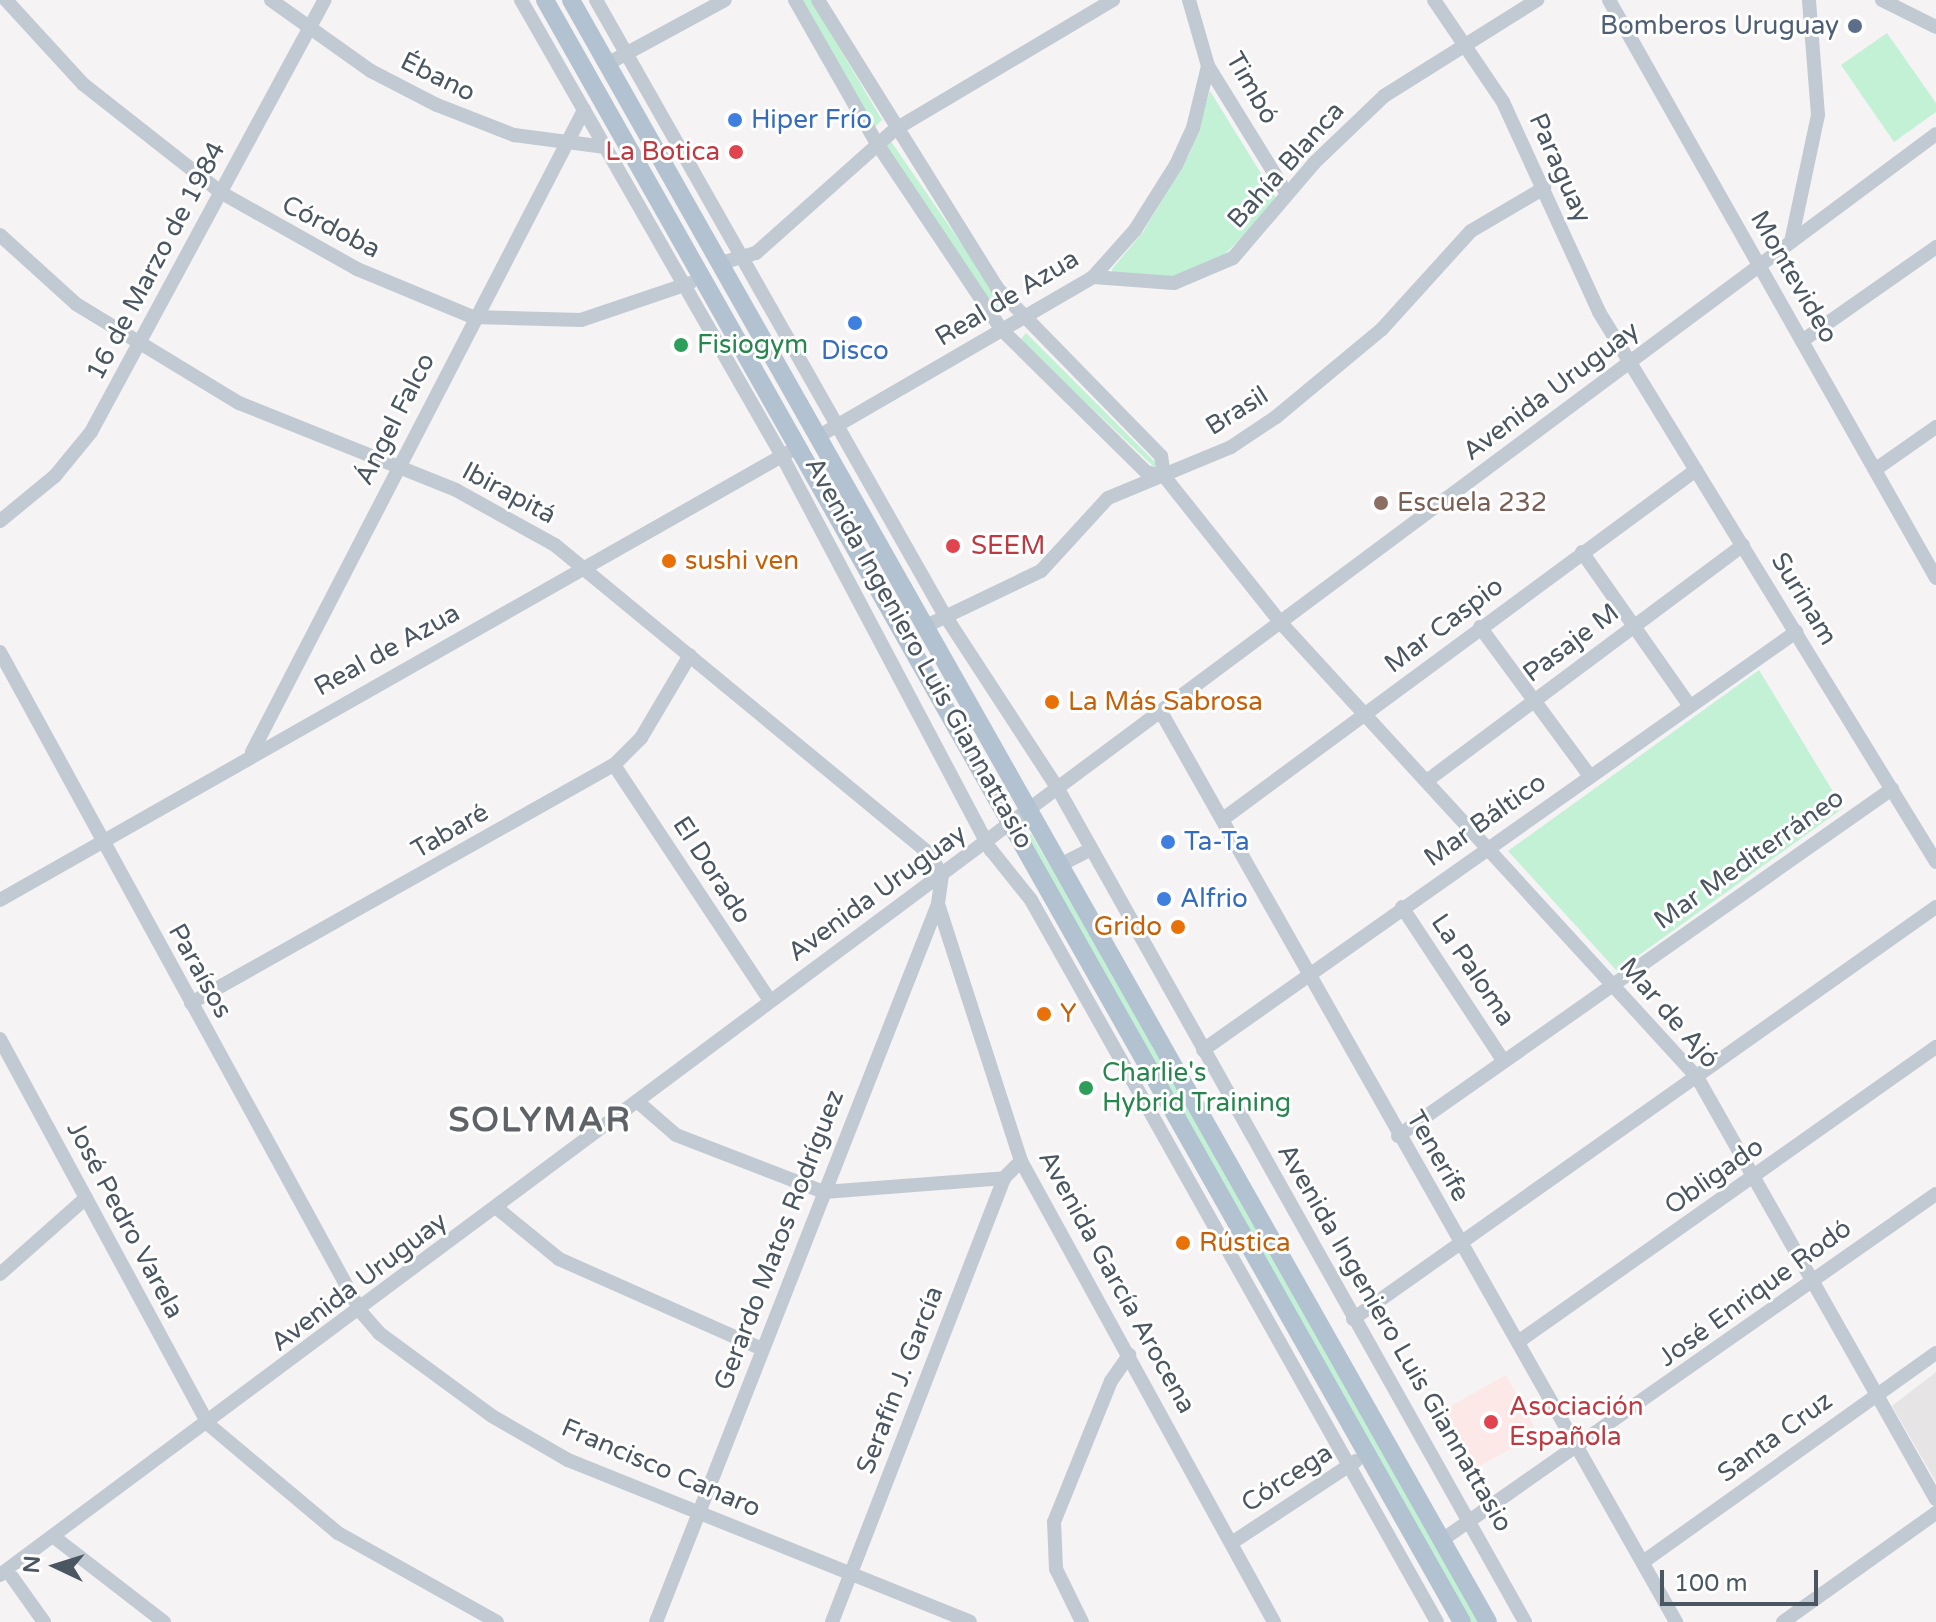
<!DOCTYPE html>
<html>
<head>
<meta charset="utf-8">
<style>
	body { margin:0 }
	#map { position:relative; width:1936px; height:1622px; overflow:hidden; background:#f5f3f3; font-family:"Varela Round",sans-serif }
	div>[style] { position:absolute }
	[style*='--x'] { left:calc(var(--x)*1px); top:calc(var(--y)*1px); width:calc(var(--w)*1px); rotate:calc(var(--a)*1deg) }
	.education>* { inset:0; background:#e6e4e5 }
	.medical>* { inset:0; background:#fce8e6 }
	.green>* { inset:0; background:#c3f1d5 }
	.minor>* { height:14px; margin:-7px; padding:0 7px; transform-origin:7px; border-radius:7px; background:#c1cad2 }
	.major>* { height:18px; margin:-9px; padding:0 9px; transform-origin:9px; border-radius:9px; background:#b3c2d1 }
	.dots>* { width:22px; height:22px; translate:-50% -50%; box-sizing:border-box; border:4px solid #fff; border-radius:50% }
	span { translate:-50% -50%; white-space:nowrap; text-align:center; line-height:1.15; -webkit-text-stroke:6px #fff; paint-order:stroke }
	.service-label { font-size:26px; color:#4e5e75 }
	.right { translate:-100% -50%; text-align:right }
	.street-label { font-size:26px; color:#4a5661 }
	.shop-label { font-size:26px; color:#366cbe }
	.left { translate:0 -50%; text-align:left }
	.health-label { font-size:26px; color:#be3a42 }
	.leisure-label { font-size:26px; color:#27864d }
	.education-label { font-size:26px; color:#785e54 }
	.food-label { font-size:26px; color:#c56008 }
	.district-label { font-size:34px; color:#5f6368; font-weight:700; letter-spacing:2px }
	.north { position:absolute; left:16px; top:1526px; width:80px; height:80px; -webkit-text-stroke:6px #fff; paint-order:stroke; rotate:274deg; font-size:22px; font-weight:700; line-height:32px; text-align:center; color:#4a5661 }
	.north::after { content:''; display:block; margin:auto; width:28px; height:36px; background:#4a5661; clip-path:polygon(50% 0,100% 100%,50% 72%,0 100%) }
	.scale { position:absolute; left:1660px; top:1570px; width:158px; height:36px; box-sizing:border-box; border:4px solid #4a5661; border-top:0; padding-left:10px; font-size:24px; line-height:28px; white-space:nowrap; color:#4a5661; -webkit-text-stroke:6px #fff; paint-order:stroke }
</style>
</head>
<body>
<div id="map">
	<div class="education">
		<div style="clip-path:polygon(1936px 1372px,1936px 1482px,1892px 1406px)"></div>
	</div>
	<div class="medical">
		<div style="clip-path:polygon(1506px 1375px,1538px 1434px,1476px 1468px,1444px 1410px)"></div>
	</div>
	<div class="green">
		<div style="clip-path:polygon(800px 0,811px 0,882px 120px,873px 129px)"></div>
		<div style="clip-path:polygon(1887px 33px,1936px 103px,1936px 112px,1894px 142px,1841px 65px)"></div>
		<div style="clip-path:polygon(1210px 91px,1278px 201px,1219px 260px,1171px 278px,1113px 278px,1112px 269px,1143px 232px,1190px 153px)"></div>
		<div style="clip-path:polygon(890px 140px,1005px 307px,998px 315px,883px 145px)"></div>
		<div style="clip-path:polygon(1026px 333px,1156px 463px,1155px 468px,1020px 340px)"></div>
		<div style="clip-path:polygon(1759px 670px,1843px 808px,1617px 971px,1508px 851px)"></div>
		<div style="clip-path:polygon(1031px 834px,1118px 982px,1481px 1622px,1470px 1622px,1026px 837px)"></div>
	</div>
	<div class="minor">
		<div style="--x:6;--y:0;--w:114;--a:47.5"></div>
		<div style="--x:83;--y:84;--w:174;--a:38.2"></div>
		<div style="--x:220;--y:192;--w:157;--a:29.3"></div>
		<div style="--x:357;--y:269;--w:126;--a:22.5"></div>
		<div style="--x:473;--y:317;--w:108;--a:1.6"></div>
		<div style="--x:581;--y:320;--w:115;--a:-18.7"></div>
		<div style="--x:271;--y:0;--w:123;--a:35.4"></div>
		<div style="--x:371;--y:71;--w:74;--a:27.3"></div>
		<div style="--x:437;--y:105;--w:83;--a:21.3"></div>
		<div style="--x:514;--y:135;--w:92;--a:7.5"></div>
		<div style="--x:521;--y:0;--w:525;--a:60.21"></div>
		<div style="--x:782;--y:456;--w:446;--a:62.1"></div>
		<div style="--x:991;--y:850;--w:64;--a:51.3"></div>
		<div style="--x:1031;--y:900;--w:828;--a:60.65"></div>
		<div style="--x:596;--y:0;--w:706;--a:60.46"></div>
		<div style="--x:944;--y:614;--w:209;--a:56.9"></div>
		<div style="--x:1058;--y:789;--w:955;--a:60.72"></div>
		<div style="--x:795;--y:0;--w:163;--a:60.3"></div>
		<div style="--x:876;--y:142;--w:226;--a:56.2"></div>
		<div style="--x:1002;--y:330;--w:202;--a:44.6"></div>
		<div style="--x:1146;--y:472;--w:18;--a:13"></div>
		<div style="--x:818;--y:0;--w:339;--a:58.1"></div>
		<div style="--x:997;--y:288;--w:235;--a:45.7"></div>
		<div style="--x:1161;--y:456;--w:20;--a:81"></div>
		<div style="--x:1164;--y:476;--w:186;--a:51.5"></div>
		<div style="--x:1280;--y:622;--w:617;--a:47.5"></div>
		<div style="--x:1697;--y:1077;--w:485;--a:60.5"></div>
		<div style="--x:1189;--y:0;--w:69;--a:73.9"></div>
		<div style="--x:1208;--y:66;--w:150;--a:58.3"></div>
		<div style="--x:1434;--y:0;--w:123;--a:55.9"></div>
		<div style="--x:1503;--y:102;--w:231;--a:65.4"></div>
		<div style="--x:1599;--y:312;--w:645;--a:58.5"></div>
		<div style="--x:1609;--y:0;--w:664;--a:60.5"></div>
		<div style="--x:1882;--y:0;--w:60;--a:26.6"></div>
		<div style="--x:607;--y:64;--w:134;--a:-28.5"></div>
		<div style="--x:0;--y:235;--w:103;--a:42.2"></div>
		<div style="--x:76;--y:304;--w:191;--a:31.3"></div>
		<div style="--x:239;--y:403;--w:234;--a:21.8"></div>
		<div style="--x:456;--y:490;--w:113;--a:29.1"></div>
		<div style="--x:555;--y:545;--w:483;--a:39.5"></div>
		<div style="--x:928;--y:852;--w:27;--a:59"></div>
		<div style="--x:942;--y:875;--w:29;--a:98"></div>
		<div style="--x:938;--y:904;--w:771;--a:111.44"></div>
		<div style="--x:1791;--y:242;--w:130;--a:-78"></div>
		<div style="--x:1818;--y:115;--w:115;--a:-94.5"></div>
		<div style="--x:721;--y:263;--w:36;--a:-16"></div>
		<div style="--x:756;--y:253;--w:185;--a:-41.7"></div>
		<div style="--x:894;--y:130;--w:255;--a:-30.7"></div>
		<div style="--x:1093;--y:277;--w:81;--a:4.2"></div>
		<div style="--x:1174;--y:283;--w:64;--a:-23"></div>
		<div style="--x:1233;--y:258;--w:125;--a:-49.5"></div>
		<div style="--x:1314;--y:163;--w:97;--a:-43.7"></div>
		<div style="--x:1384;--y:96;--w:181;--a:-32.1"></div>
		<div style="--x:1802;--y:341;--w:164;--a:-35"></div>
		<div style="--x:819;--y:436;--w:317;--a:-30.1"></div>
		<div style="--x:1093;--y:277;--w:63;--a:-48.2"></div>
		<div style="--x:1135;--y:230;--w:77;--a:-57.8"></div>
		<div style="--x:1176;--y:165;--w:41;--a:-65.3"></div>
		<div style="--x:1193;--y:128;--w:64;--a:-76.4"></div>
		<div style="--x:1876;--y:469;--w:73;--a:-35"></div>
		<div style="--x:0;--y:521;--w:71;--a:-39.3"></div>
		<div style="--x:55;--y:476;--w:57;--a:-50.7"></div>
		<div style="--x:91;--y:432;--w:491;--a:-61.6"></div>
		<div style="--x:1582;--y:552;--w:188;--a:55"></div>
		<div style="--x:926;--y:626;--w:127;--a:-25.6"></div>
		<div style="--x:1041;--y:571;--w:99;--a:-47.5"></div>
		<div style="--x:1108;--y:498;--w:133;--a:-22.5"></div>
		<div style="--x:1231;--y:447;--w:54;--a:-33.7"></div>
		<div style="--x:1276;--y:417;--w:138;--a:-39.7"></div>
		<div style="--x:1382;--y:329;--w:132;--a:-47.8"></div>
		<div style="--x:1471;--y:231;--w:85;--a:-30.5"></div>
		<div style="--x:1480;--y:627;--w:185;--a:53.6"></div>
		<div style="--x:0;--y:652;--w:752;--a:61.32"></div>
		<div style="--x:361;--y:1312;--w:28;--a:49"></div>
		<div style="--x:379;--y:1333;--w:140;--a:36.3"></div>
		<div style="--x:492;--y:1416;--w:88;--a:30.1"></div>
		<div style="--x:568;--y:1460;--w:433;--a:21.9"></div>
		<div style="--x:1161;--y:712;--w:1046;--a:60.49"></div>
		<div style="--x:252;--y:752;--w:723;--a:-62.65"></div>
		<div style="--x:614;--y:765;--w:283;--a:56.5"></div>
		<div style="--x:1428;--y:780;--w:393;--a:-36.7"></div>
		<div style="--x:1223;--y:819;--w:588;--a:-36.42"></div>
		<div style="--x:1060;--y:865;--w:33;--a:-27"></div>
		<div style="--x:0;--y:900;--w:907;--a:-29.59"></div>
		<div style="--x:938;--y:904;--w:270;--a:72.1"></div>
		<div style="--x:1021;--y:1161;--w:526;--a:61.24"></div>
		<div style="--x:1402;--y:907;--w:183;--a:56.6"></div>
		<div style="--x:191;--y:1003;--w:485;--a:-29.4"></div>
		<div style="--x:614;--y:765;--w:38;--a:-45"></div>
		<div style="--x:641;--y:738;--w:96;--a:-59.4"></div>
		<div style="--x:0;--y:1039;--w:438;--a:61.6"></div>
		<div style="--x:208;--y:1424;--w:170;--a:40"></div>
		<div style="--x:338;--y:1533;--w:182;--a:29.2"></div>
		<div style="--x:1203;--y:1050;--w:726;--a:-35.18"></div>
		<div style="--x:638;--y:1102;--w:50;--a:41"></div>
		<div style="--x:676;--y:1135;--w:159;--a:21.1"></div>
		<div style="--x:824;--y:1192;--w:181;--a:-4.4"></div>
		<div style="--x:1398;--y:1136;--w:604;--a:-35.09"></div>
		<div style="--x:498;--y:1209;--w:79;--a:39.3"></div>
		<div style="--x:559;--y:1259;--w:222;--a:23.9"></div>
		<div style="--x:0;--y:1274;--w:115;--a:-41.5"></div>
		<div style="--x:1353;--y:1319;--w:714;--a:-35.25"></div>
		<div style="--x:1518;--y:1342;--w:512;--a:-35.21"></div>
		<div style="--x:54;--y:1537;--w:139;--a:37.7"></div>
		<div style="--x:1442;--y:1540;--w:603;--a:-35.01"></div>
		<div style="--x:1233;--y:1542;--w:147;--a:-33.4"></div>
		<div style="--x:1643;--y:1562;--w:360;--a:-35.5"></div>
		<div style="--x:7;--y:1570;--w:64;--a:54.6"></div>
		<div style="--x:0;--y:1575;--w:2413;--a:-36.66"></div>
		<div style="--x:832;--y:1622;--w:476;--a:-68.8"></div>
		<div style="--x:1004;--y:1178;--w:24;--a:-45"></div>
		<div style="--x:1082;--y:1622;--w:59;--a:-116.1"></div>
		<div style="--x:1056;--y:1569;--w:47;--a:-92.4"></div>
		<div style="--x:1054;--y:1522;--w:152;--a:-68"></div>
		<div style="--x:1111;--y:1381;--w:32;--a:-55"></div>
		<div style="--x:1783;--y:1622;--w:188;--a:-35.5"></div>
	</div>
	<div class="major">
		<div style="--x:545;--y:0;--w:1863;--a:60.52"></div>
		<div style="--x:571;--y:0;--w:1863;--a:60.52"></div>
	</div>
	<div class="dots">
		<div style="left:1855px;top:26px;background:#5c6f8a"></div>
		<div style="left:735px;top:120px;background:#3f7fe0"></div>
		<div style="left:736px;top:152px;background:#e0444e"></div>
		<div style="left:855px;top:323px;background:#3f7fe0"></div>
		<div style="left:681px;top:345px;background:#2e9e5b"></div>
		<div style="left:1381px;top:503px;background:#8d6e63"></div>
		<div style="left:953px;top:546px;background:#e0444e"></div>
		<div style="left:669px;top:561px;background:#e8710a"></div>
		<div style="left:1052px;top:702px;background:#e8710a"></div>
		<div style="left:1168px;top:842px;background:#3f7fe0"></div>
		<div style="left:1164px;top:899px;background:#3f7fe0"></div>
		<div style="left:1178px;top:927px;background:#e8710a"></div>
		<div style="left:1044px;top:1014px;background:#e8710a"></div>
		<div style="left:1086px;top:1088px;background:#2e9e5b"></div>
		<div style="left:1183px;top:1243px;background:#e8710a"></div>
		<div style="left:1491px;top:1422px;background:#e0444e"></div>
	</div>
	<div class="service-label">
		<span class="right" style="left:1839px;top:26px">Bomberos Uruguay</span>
	</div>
	<div class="street-label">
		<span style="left:438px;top:77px;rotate:26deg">Ébano</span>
		<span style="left:1252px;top:88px;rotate:60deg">Timbó</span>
		<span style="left:1286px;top:165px;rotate:-48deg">Bahía Blanca</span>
		<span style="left:1560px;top:168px;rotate:66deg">Paraguay</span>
		<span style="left:331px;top:227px;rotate:27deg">Córdoba</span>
		<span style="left:156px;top:261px;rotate:-62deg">16 de Marzo de 1984</span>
		<span style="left:1794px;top:277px;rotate:60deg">Montevideo</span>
		<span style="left:1007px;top:298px;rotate:-31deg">Real de Azua</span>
		<span style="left:1551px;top:391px;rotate:-37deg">Avenida Uruguay</span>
		<span style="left:1237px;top:411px;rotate:-32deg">Brasil</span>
		<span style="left:395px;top:419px;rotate:-63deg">Ángel Falco</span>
		<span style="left:509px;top:493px;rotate:28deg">Ibirapitá</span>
		<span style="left:1804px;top:599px;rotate:59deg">Surinam</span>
		<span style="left:1444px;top:625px;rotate:-37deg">Mar Caspio</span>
		<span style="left:1571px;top:643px;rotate:-37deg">Pasaje M</span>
		<span style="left:387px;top:650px;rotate:-29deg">Real de Azua</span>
		<span style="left:919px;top:653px;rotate:61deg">Avenida Ingeniero Luis Giannattasio</span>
		<span style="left:1485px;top:820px;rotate:-35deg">Mar Báltico</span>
		<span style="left:450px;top:831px;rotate:-30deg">Tabaré</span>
		<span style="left:1749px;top:859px;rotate:-35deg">Mar Mediterráneo</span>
		<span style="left:712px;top:870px;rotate:57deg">El Dorado</span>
		<span style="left:877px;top:893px;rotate:-36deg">Avenida Uruguay</span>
		<span style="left:1473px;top:970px;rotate:56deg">La Paloma</span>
		<span style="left:200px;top:971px;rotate:61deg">Paraísos</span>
		<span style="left:1669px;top:1013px;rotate:49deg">Mar de Ajó</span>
		<span style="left:1438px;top:1156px;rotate:60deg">Tenerife</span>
		<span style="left:1714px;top:1176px;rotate:-35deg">Obligado</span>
		<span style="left:125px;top:1220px;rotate:62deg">José Pedro Varela</span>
		<span style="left:779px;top:1240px;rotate:-69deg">Gerardo Matos Rodríguez</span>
		<span style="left:359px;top:1282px;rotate:-37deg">Avenida Uruguay</span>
		<span style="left:1117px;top:1282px;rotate:61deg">Avenida García Arocena</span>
		<span style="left:1755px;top:1293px;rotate:-36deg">José Enrique Rodó</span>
		<span style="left:1395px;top:1338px;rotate:60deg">Avenida Ingeniero Luis Giannattasio</span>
		<span style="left:900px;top:1380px;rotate:-69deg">Serafín J. García</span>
		<span style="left:1775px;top:1437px;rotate:-36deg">Santa Cruz</span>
		<span style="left:661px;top:1468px;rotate:23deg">Francisco Canaro</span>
		<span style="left:1287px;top:1478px;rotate:-33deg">Córcega</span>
	</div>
	<div class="shop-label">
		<span class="left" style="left:751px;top:120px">Hiper Frío</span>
		<span style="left:855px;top:351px">Disco</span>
		<span class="left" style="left:1184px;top:842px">Ta-Ta</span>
		<span class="left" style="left:1180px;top:899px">Alfrio</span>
	</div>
	<div class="health-label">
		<span class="right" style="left:720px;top:152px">La Botica</span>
		<span class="left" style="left:971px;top:546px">SEEM</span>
		<span class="left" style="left:1509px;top:1422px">Asociación<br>Española</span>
	</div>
	<div class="leisure-label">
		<span class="left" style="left:697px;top:345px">Fisiogym</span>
		<span class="left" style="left:1102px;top:1088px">Charlie's<br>Hybrid Training</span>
	</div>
	<div class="education-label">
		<span class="left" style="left:1397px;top:503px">Escuela 232</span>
	</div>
	<div class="food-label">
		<span class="left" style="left:685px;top:561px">sushi ven</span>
		<span class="left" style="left:1068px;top:702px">La Más Sabrosa</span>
		<span class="right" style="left:1162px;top:927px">Grido</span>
		<span class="left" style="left:1060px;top:1014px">Y</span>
		<span class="left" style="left:1199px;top:1243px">Rústica</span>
	</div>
	<div class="district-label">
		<span style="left:540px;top:1121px">SOLYMAR</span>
	</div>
	<div class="north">N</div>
	<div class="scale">100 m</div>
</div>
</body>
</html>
